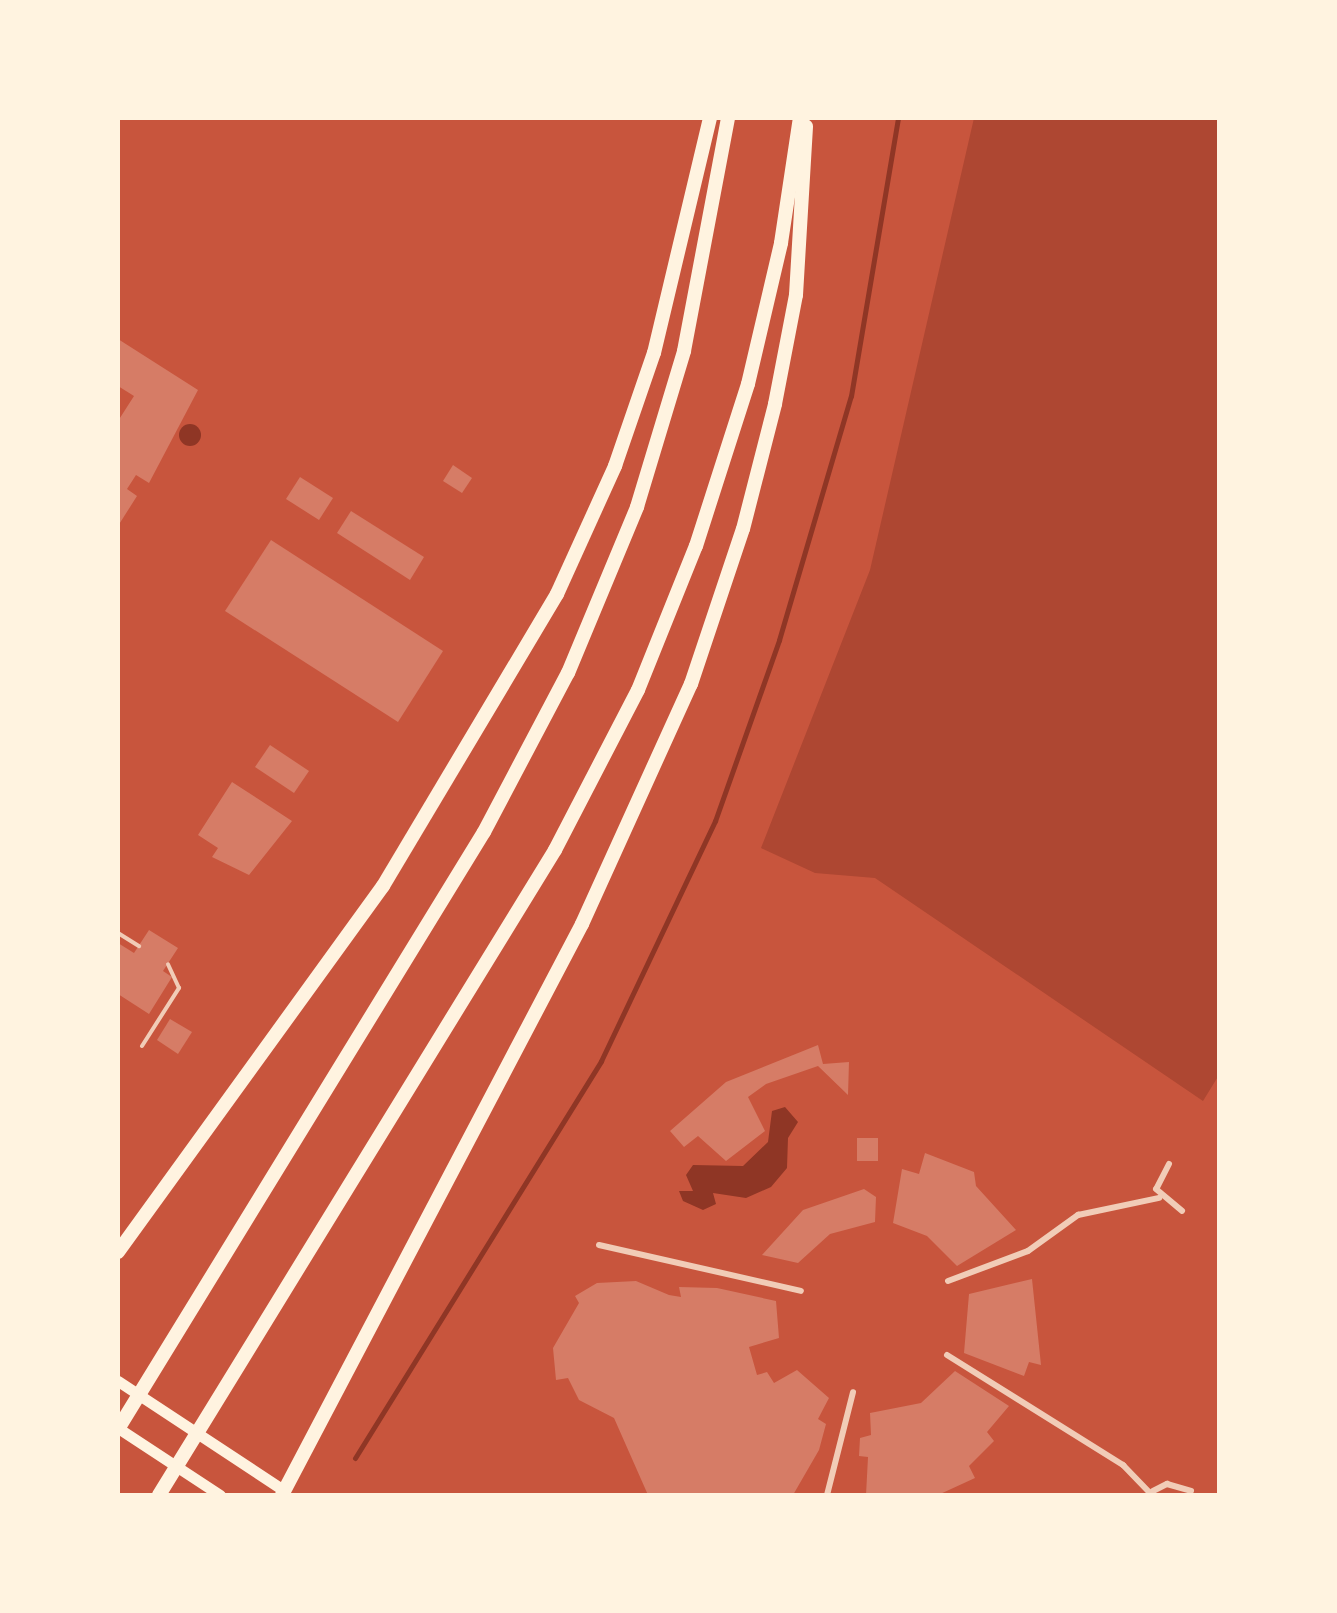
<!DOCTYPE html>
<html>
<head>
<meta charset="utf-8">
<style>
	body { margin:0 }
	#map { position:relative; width:1337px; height:1613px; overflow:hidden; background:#c8553d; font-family:"DM Sans",sans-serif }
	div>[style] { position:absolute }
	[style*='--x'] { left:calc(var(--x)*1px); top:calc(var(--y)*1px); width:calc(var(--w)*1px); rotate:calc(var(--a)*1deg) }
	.green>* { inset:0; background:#ae4732 }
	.water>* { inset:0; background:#8f3625 }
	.round { border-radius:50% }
	.stream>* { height:5px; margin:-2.5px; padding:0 2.5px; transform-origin:2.5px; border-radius:2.5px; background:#8f3625 }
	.building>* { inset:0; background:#d67c66 }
	.service>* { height:4px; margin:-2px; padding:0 2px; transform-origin:2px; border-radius:2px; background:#f1ccb7 }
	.pedestrian>* { height:6px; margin:-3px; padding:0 3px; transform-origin:3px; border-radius:3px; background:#f1ccb7 }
	.secondary>* { height:11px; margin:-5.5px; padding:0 5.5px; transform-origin:5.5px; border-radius:5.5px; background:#fff3e0 }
	.motorway>* { height:14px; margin:-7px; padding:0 7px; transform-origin:7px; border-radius:7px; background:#fff3e0 }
	span { translate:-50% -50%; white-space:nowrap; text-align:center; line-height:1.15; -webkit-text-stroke:6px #fff3e0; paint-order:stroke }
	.frame { position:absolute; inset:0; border:120px solid #fff3e0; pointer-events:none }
</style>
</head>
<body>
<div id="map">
	<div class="green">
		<div style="clip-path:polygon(974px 118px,1219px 118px,1219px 1075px,1203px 1101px,875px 878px,815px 873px,761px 848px,870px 570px)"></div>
	</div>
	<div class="water">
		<div class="round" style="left:179px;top:424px;width:22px;height:22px"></div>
		<div style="clip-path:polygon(785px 1107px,798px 1122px,788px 1138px,787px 1168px,771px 1187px,746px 1198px,713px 1193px,716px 1204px,703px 1210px,683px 1201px,679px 1191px,693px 1191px,686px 1175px,693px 1165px,743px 1166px,768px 1142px,772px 1111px)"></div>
	</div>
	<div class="stream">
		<div style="--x:355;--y:1458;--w:467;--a:-58.2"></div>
		<div style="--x:601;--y:1061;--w:266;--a:-64.6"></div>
		<div style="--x:715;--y:821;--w:192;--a:-70.5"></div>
		<div style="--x:779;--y:640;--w:254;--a:-73.6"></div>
		<div style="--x:851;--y:396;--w:282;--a:-80.4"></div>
	</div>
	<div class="building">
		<div style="clip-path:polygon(118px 339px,198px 390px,149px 483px,136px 475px,127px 489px,137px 496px,118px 526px,118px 421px,134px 396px,118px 386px)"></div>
		<div style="clip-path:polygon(453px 465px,472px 478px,462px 493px,443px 481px)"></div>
		<div style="clip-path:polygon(300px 477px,333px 498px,319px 520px,286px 499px)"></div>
		<div style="clip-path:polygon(351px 511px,424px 557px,410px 580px,337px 533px)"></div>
		<div style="clip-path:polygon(271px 540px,443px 651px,398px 722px,225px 611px)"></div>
		<div style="clip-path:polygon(270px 745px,309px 771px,294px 793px,255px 767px)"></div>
		<div style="clip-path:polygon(232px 782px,292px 821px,249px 875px,212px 857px,218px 848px,198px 835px)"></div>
		<div style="clip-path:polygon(149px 930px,178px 948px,163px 971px,172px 977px,149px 1014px,118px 994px,118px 943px,134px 953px)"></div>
		<div style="clip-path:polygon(170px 1019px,192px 1032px,178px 1054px,157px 1040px)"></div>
		<div style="clip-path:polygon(818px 1045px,823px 1064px,849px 1062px,848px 1095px,818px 1066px,766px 1084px,748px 1097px,765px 1131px,726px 1161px,698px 1136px,684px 1147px,670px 1131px,726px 1082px)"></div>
		<div style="clip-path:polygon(857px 1138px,878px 1138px,878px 1161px,857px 1161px)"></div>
		<div style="clip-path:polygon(925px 1153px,974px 1172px,976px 1186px,1016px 1230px,957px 1266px,927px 1236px,893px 1223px,902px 1169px,919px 1174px)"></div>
		<div style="clip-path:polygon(864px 1189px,876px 1197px,875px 1222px,830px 1234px,798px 1263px,762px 1255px,803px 1210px)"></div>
		<div style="clip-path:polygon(1032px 1279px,1041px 1365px,1029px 1362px,1024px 1376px,964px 1353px,969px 1294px)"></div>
		<div style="clip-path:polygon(636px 1281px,669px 1295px,681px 1297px,679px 1287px,717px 1288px,776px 1301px,779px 1338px,749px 1347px,757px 1375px,767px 1372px,774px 1383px,797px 1370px,829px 1398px,818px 1419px,826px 1424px,819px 1450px,793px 1495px,648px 1495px,614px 1418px,579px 1400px,568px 1378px,556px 1380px,553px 1348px,579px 1303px,575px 1296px,597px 1283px)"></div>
		<div style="clip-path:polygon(955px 1371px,1009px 1406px,987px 1432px,994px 1441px,969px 1466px,975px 1478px,938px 1495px,866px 1495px,868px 1457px,859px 1456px,860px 1438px,871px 1435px,870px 1413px,921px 1403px)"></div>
	</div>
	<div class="service">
		<div style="--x:118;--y:933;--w:25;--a:32"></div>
		<div style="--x:142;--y:1046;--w:69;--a:-57.5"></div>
		<div style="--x:179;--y:988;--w:26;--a:-115"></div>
	</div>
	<div class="pedestrian">
		<div style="--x:1169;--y:1164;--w:28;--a:117"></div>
		<div style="--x:1156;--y:1189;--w:34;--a:40"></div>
		<div style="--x:599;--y:1245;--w:207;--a:12.8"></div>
		<div style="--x:948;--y:1281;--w:85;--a:-20.6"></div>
		<div style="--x:1028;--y:1251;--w:62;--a:-35.8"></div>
		<div style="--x:1078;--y:1215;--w:83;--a:-11.9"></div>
		<div style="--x:947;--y:1355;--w:208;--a:32"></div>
		<div style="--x:1123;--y:1465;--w:42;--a:46"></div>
		<div style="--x:1153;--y:1491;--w:16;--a:-27"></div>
		<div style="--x:1167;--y:1484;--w:25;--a:16"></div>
		<div style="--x:827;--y:1495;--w:106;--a:-75.8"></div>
	</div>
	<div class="secondary">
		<div style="--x:118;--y:1381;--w:200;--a:33.4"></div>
		<div style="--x:118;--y:1428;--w:122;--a:33.3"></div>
	</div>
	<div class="motorway">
		<div style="--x:118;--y:1252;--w:452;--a:-54.1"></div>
		<div style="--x:383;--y:886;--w:340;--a:-59.2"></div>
		<div style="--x:557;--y:594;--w:141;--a:-65.6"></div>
		<div style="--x:615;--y:466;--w:120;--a:-71"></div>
		<div style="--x:654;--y:353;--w:242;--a:-76.6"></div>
		<div style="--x:118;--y:1429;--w:700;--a:-58.49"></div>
		<div style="--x:484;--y:832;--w:180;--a:-62.2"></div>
		<div style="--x:568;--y:673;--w:180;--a:-67.4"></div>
		<div style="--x:637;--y:507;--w:163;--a:-73.2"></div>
		<div style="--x:684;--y:351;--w:237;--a:-79.3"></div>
		<div style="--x:159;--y:1495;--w:757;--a:-58.45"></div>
		<div style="--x:555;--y:850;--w:180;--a:-62.6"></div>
		<div style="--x:638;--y:690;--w:155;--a:-68.1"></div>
		<div style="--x:696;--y:546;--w:170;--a:-72.2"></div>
		<div style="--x:748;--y:384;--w:145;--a:-76.8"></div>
		<div style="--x:781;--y:243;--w:126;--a:-81.4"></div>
		<div style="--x:282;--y:1495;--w:645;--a:-62.28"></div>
		<div style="--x:582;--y:924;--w:264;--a:-65.6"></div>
		<div style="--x:691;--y:684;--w:163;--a:-71.5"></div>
		<div style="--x:743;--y:529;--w:129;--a:-75.6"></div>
		<div style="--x:775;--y:404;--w:111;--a:-79.1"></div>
		<div style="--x:796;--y:295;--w:169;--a:-86.6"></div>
	</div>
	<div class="frame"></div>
</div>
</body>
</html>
